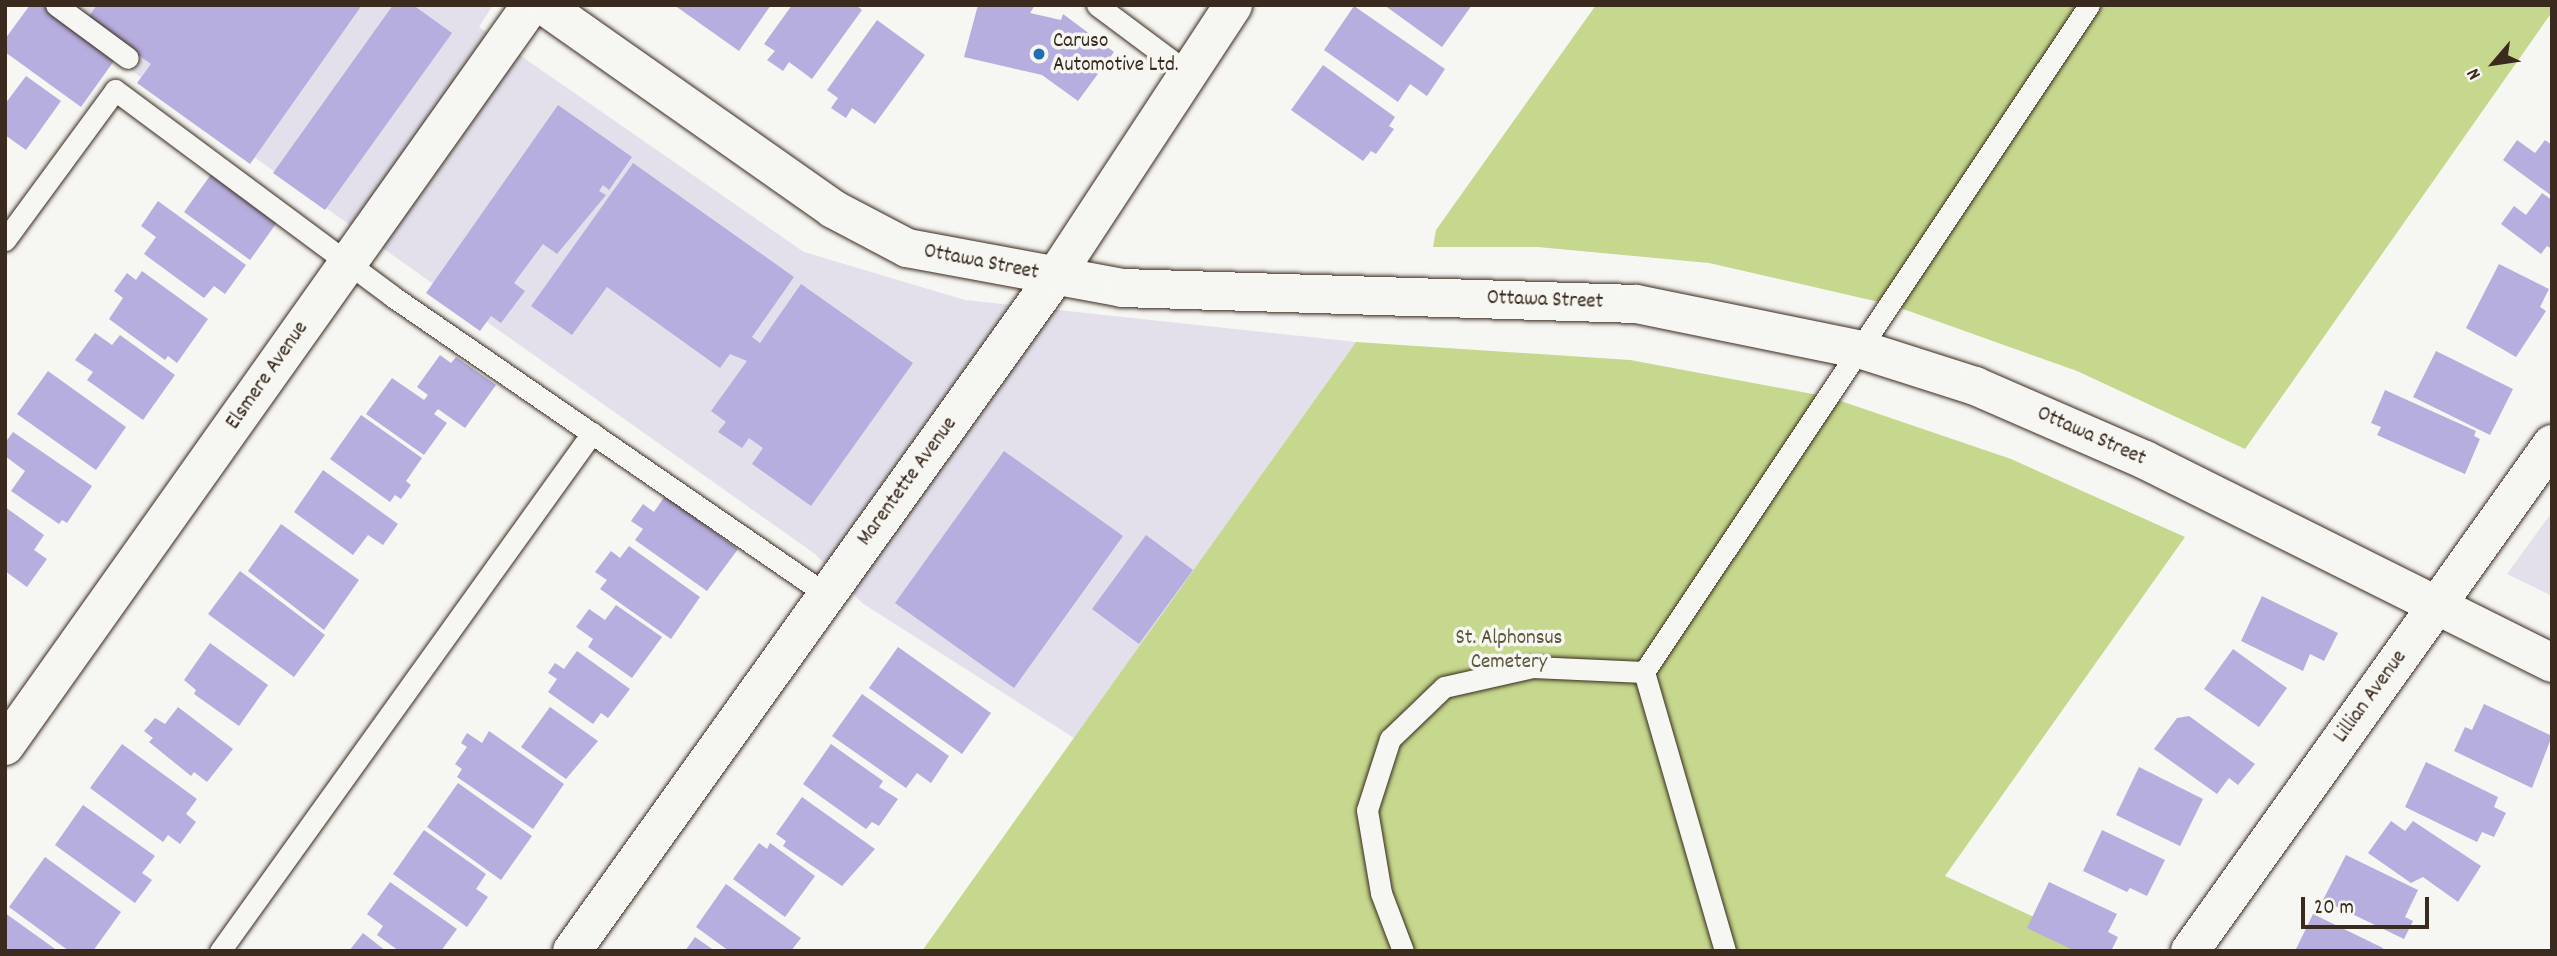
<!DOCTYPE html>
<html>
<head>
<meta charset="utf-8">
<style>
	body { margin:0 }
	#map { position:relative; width:2557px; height:956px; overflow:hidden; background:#f6f6f2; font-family:Dekko,sans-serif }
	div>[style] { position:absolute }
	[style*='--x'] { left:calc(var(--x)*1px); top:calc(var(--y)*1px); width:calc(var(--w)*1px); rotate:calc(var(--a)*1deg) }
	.built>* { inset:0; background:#e3e0ec }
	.green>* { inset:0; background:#c5d88d }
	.building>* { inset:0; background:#b6aedf }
	.roads { filter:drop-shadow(0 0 2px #3b2a1e) drop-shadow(0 0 2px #3b2a1e) }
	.service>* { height:21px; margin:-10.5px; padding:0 10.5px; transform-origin:10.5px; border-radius:10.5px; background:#f6f6f2 }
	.minor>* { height:38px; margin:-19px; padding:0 19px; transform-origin:19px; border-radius:19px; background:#f6f6f2 }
	.tertiary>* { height:38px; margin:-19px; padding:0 19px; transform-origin:19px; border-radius:19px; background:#f6f6f2 }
	.dots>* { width:19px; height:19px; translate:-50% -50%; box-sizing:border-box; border:4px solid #f6f6f2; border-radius:50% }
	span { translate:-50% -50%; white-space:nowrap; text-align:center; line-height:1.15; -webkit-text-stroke:7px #f6f6f2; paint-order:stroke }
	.poi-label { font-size:21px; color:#3b2a1e }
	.left { translate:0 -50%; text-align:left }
	.street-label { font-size:21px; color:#3b2a1e }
	.park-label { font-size:21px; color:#5e563a }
	.frame { position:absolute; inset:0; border:7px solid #3b2a1e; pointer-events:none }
	.north { position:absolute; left:2459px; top:28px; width:70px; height:70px; -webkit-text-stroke:5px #f6f6f2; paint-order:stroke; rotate:241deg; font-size:19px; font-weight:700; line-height:28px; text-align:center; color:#3b2a1e }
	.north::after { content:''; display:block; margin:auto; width:24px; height:32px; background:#3b2a1e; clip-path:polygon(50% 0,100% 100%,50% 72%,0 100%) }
	.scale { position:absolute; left:2301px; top:897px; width:128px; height:32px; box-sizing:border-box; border:4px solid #3b2a1e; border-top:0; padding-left:9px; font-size:21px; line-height:24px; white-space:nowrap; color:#3b2a1e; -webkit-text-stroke:5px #f6f6f2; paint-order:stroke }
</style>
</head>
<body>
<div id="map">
	<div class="built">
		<div style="clip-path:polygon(39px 5px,493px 5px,479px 27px,804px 252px,965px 300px,1356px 342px,1074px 738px,862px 603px,815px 554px)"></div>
		<div style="clip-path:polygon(2552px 512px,2552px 596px,2507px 574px)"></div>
	</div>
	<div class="green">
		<div style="clip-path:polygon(1596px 5px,2552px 5px,2552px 12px,2245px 449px,2077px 371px,1892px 305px,1709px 263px,1538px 247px,1433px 247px,1436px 230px)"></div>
		<div style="clip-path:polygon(1356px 342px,1630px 360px,1829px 397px,2011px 459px,2185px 537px,1945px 876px,2108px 951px,922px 951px)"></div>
	</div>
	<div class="building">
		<div style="clip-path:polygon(30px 5px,42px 5px,116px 58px,81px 107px,5px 52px,5px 39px)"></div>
		<div style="clip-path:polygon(97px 5px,362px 5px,250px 164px,137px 83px,151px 64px,87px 19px)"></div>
		<div style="clip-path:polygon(393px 5px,413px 5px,452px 33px,325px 210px,273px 173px)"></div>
		<div style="clip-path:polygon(674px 5px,771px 5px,739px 51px)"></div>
		<div style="clip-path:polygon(792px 5px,856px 5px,862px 10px,812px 79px,789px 62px,783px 71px,767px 60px,775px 51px,764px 44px)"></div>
		<div style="clip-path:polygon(978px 5px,1035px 5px,1030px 13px,1061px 20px,1063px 14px,1114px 52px,1078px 101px,1042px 75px,964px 57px)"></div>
		<div style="clip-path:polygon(1384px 5px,1472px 5px,1442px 47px)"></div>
		<div style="clip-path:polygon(1354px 6px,1445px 69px,1427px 96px,1410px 84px,1398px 102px,1324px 50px)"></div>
		<div style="clip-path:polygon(877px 20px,925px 55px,875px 124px,852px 108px,846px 118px,831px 108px,838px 98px,827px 90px)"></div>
		<div style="clip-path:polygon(1323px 65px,1395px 117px,1389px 126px,1394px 129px,1376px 154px,1371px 151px,1363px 161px,1291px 110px)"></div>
		<div style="clip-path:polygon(26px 76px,61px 101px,26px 150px,5px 135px,5px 104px)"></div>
		<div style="clip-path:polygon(558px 105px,632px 157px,609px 190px,603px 185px,599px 191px,606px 195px,557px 254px,543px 244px,514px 283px,525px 291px,501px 323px,491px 316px,480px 331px,426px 293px)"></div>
		<div style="clip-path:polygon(2517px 140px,2535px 153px,2545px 140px,2552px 145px,2552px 196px,2503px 160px)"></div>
		<div style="clip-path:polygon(633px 163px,794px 277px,752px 337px,760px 343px,801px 284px,913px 363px,811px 506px,752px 464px,763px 448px,749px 438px,742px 448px,718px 432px,726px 422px,711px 411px,747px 361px,730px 354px,720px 368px,607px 287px,572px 335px,531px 306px)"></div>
		<div style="clip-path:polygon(212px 173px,278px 221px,250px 260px,184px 212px)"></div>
		<div style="clip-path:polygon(2542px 193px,2552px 200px,2552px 249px,2547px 246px,2541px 254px,2501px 224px,2514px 206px,2526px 215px)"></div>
		<div style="clip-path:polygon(158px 201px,246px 265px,225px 294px,214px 286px,204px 298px,144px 254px,156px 237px,141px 226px)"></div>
		<div style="clip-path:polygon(2499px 264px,2549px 289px,2540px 307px,2546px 311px,2516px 357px,2466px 328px)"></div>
		<div style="clip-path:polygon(142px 271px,208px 319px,177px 363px,168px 356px,165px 360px,109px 319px,123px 298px,114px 291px,127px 273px,136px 280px)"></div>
		<div style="clip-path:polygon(95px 333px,112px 345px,120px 335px,175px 375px,143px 420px,87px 380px,93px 372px,75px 360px)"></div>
		<div style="clip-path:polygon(2436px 351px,2513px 389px,2490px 435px,2413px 397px)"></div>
		<div style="clip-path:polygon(440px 355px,451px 363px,456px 357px,496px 385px,465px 428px,438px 409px,434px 414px,447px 423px,424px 455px,366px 414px,392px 378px,424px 400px,428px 395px,417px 387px)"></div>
		<div style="clip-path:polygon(48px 371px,126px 427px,96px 470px,17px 414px)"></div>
		<div style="clip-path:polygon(2385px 390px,2476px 431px,2474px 436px,2480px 439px,2465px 474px,2377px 435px,2381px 427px,2371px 423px)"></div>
		<div style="clip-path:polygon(361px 415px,422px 458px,406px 481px,411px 485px,401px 499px,395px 495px,390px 502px,330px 459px)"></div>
		<div style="clip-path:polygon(13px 432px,92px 486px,67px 523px,62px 520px,59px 524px,11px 491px,25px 471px,5px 456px,5px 443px)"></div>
		<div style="clip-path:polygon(1004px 451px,1123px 536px,1014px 688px,895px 603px)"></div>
		<div style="clip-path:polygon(323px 470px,398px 524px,383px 545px,368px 535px,353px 555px,294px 512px)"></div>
		<div style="clip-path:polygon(665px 496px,738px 549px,707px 591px,635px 540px,643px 529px,631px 521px,643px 504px,654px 512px)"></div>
		<div style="clip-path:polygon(5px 507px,44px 535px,34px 550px,47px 559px,27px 587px,5px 571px)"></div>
		<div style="clip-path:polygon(281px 524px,359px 580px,324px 630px,248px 571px)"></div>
		<div style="clip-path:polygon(1146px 535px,1193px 570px,1139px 644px,1092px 609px)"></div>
		<div style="clip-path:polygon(629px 546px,700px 597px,671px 639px,600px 589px,607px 580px,595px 572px,611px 551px,620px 558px)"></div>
		<div style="clip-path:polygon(240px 571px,325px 635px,294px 677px,208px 614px)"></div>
		<div style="clip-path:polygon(2262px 596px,2338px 633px,2324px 661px,2310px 654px,2303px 671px,2241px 641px)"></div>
		<div style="clip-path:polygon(616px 605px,662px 637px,632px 678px,588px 647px,593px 639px,576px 627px,589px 609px,605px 620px)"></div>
		<div style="clip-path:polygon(210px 643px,268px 685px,239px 726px,194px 694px,196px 690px,184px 680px)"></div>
		<div style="clip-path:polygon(898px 647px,991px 713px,962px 754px,869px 688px)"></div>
		<div style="clip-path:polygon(2233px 649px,2287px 688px,2259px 727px,2204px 689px)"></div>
		<div style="clip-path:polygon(577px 651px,630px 689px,608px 718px,601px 713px,593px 724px,548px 692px,557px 679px,548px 673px,555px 663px,564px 669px)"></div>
		<div style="clip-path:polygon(862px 694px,949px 756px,931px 783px,917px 773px,906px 788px,832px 736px)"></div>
		<div style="clip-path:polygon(2484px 704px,2552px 736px,2532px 788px,2454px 751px,2465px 727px,2472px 730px)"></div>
		<div style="clip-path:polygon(178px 707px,233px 749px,207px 782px,194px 772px,191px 776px,149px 742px,153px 738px,144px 731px,155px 718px,165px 724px)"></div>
		<div style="clip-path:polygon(550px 707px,598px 741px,566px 779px,521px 747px)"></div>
		<div style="clip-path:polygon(2189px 716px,2255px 764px,2238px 785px,2229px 778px,2217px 794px,2154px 749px,2177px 718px)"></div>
		<div style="clip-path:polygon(489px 731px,564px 784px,533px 829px,457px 777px,462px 769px,455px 764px,467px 747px,461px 743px,467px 733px,482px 743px)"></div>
		<div style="clip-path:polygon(122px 744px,197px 799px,186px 814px,196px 822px,180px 844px,168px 835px,163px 842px,90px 788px)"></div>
		<div style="clip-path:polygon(831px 744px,883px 781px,879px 787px,898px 799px,879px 826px,872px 822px,866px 829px,803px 784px)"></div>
		<div style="clip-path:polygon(2426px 762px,2498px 797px,2494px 807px,2506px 813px,2494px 837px,2482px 832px,2477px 842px,2405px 807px)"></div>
		<div style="clip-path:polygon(2139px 767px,2203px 799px,2180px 846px,2116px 815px)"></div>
		<div style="clip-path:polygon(458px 783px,532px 836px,501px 880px,427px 827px)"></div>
		<div style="clip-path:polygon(802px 797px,875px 849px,842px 886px,783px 846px,786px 841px,776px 834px)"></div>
		<div style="clip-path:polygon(83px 805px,155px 856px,142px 873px,152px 880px,135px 903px,55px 845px)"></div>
		<div style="clip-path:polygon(2391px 821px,2405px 831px,2413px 821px,2481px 866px,2458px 902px,2423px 877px,2411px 883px,2368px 853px)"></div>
		<div style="clip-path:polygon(424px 830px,486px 874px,476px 889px,488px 897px,467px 927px,393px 874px)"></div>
		<div style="clip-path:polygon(2102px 830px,2165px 860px,2147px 896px,2130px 888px,2127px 892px,2083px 871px)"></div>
		<div style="clip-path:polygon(759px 843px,767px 849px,770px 843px,815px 876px,785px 917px,733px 879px)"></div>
		<div style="clip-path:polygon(2346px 855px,2418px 890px,2405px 917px,2413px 921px,2404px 939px,2323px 900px)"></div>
		<div style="clip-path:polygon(45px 857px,121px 912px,93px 951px,69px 951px,9px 907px)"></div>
		<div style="clip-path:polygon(390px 882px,457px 929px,441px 951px,399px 951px,377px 935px,383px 926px,367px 914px)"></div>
		<div style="clip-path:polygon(2049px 882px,2117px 914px,2108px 932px,2118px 937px,2111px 951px,2075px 951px,2027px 928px)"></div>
		<div style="clip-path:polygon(726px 884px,801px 938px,791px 951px,729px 951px,696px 927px)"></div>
		<div style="clip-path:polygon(5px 913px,58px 951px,5px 951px)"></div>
		<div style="clip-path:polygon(2313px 914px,2383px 948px,2382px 951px,2295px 951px)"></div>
		<div style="clip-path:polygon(363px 933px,386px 951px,349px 951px)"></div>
		<div style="clip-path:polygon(695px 937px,715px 951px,685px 951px)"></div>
	</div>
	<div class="roads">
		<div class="service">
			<div style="--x:56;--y:5;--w:89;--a:36.4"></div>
			<div style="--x:1097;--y:5;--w:112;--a:36.7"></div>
			<div style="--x:5;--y:240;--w:186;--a:-53.7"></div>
			<div style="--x:115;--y:90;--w:345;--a:36.6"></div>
			<div style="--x:392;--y:296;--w:528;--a:34.5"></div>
			<div style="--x:1644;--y:672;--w:802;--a:-56.29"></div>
			<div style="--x:1644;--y:672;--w:291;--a:73.8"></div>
			<div style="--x:220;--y:951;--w:638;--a:-54.32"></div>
			<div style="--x:1403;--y:951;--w:62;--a:-110.8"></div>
			<div style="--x:1381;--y:893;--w:84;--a:-99.6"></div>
			<div style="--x:1367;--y:810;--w:75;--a:-72.1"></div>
			<div style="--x:1390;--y:739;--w:75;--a:-43.9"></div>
			<div style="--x:1444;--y:687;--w:91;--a:-12.7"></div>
			<div style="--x:1533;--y:667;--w:111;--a:2.6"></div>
		</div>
		<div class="minor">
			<div style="--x:5;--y:746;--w:909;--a:-54.63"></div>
			<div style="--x:572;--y:951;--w:828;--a:-54.39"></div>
			<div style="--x:1054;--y:278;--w:326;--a:-56.7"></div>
			<div style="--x:2190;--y:951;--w:623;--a:-54.47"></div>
		</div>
		<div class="tertiary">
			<div style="--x:543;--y:5;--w:355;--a:35.1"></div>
			<div style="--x:833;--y:209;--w:84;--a:27.8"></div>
			<div style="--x:907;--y:248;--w:219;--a:10.5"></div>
			<div style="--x:1122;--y:288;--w:514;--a:1.78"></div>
			<div style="--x:1636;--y:304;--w:231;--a:11.5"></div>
			<div style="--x:1862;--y:350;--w:119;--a:17.7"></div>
			<div style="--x:1975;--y:386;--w:185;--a:23.5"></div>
			<div style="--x:2145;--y:460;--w:455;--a:26.5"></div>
		</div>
	</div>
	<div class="dots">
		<div style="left:1039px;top:54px;background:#1f6fb2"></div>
	</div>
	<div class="poi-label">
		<span class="left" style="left:1053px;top:54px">Caruso<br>Automotive Ltd.</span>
	</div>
	<div class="street-label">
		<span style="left:981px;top:263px;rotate:11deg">Ottawa Street</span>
		<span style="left:1545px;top:301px;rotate:2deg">Ottawa Street</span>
		<span style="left:268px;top:376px;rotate:-55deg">Elsmere Avenue</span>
		<span style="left:2091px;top:437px;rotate:24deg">Ottawa Street</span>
		<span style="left:908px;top:482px;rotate:-54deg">Marentette Avenue</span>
		<span style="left:2371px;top:697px;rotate:-54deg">Lillian Avenue</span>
	</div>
	<div class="park-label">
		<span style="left:1509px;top:651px">St. Alphonsus<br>Cemetery</span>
	</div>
	<div class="frame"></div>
	<div class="north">N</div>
	<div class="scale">20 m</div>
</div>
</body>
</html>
